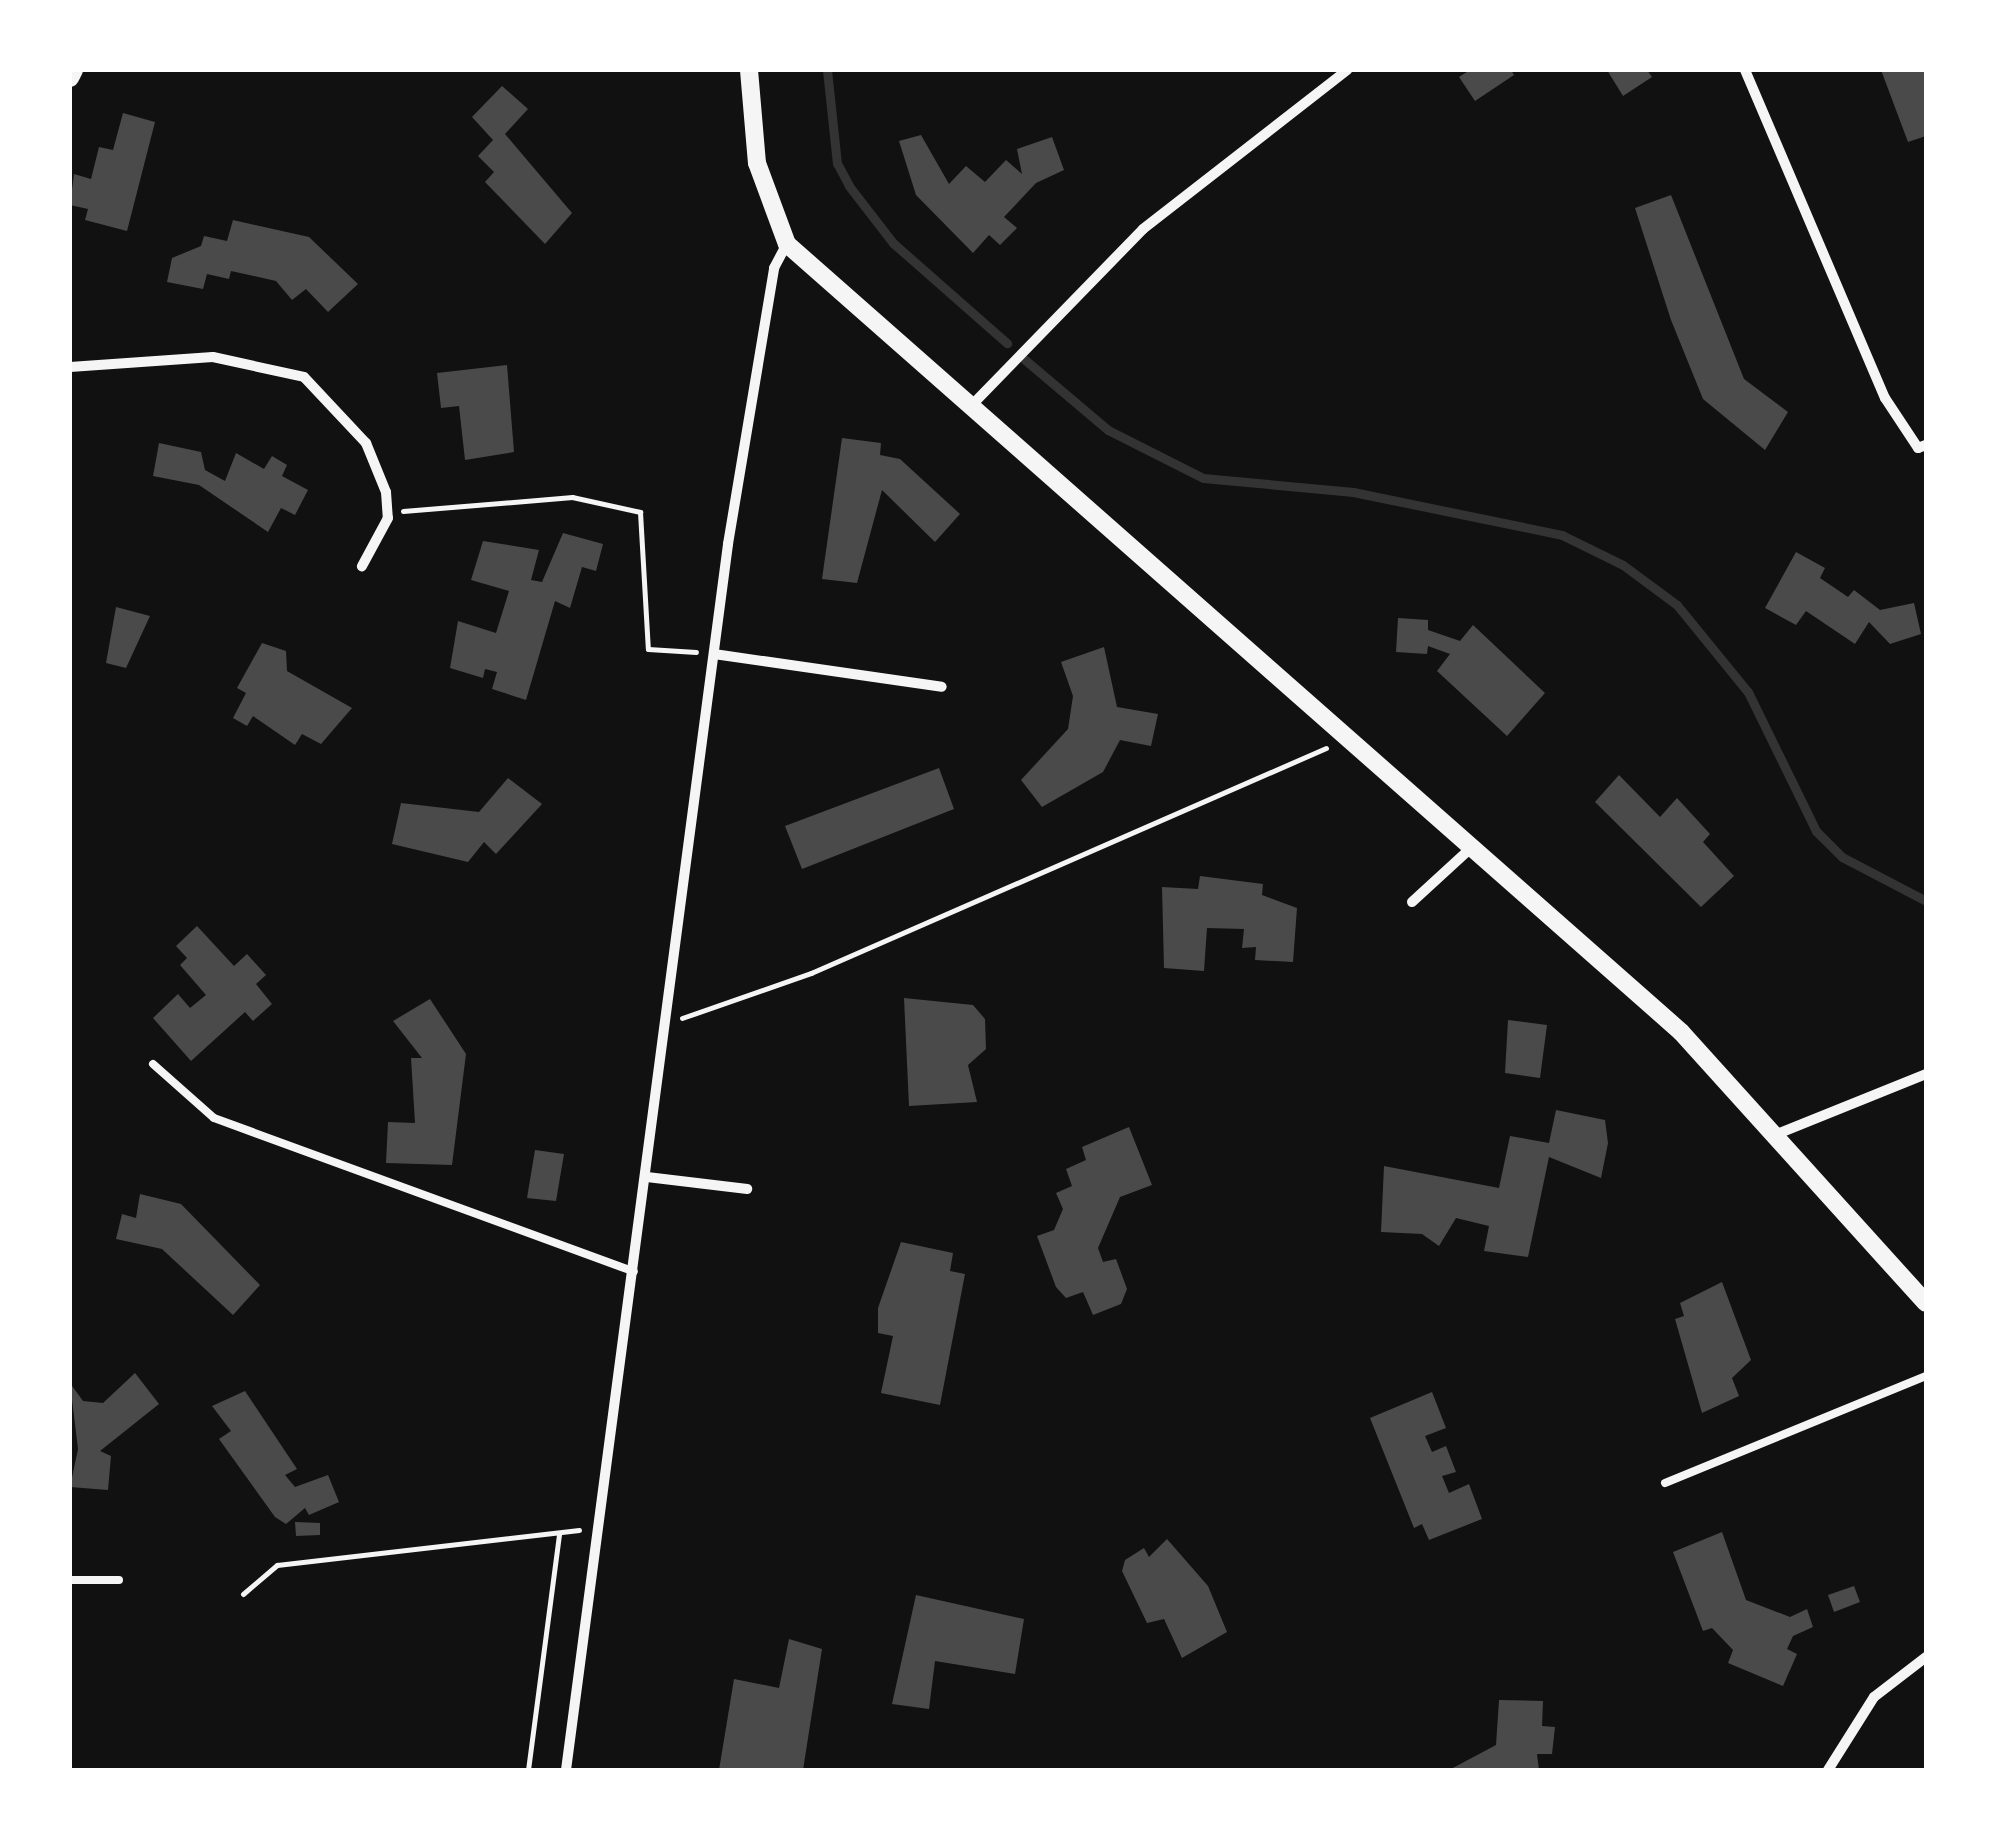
<!DOCTYPE html>
<html>
<head>
<meta charset="utf-8">
<style>
	body { margin:0 }
	#map { position:relative; width:1996px; height:1840px; overflow:hidden; background:#111; font-family:"Roboto Serif",serif }
	div>[style] { position:absolute }
	[style*='--x'] { left:calc(var(--x)*1px); top:calc(var(--y)*1px); width:calc(var(--w)*1px); rotate:calc(var(--a)*1deg) }
	.stream>* { height:9px; margin:-4.5px; padding:0 4.5px; transform-origin:4.5px; border-radius:4.5px; background:#333 }
	.building>* { inset:0; background:#4a4a4a }
	.path>* { height:5px; margin:-2.5px; padding:0 2.5px; transform-origin:2.5px; border-radius:2.5px; background:#f5f5f5 }
	.service>* { height:8px; margin:-4px; padding:0 4px; transform-origin:4px; border-radius:4px; background:#f5f5f5 }
	.minor>* { height:10px; margin:-5px; padding:0 5px; transform-origin:5px; border-radius:5px; background:#f5f5f5 }
	.tertiary>* { height:18px; margin:-9px; padding:0 9px; transform-origin:9px; border-radius:9px; background:#f5f5f5 }
	span { translate:-50% -50%; white-space:nowrap; text-align:center; line-height:1.15; -webkit-text-stroke:10px #fff; paint-order:stroke }
	.frame { position:absolute; inset:0; border:72px solid #fff; pointer-events:none }
</style>
</head>
<body>
<div id="map">
	<div class="stream">
		<div style="--x:827;--y:70;--w:94;--a:83.9"></div>
		<div style="--x:837;--y:163;--w:26;--a:62"></div>
		<div style="--x:849;--y:186;--w:72;--a:52.3"></div>
		<div style="--x:893;--y:243;--w:152;--a:41.3"></div>
		<div style="--x:1024;--y:359;--w:110;--a:40.2"></div>
		<div style="--x:1108;--y:430;--w:106;--a:26.8"></div>
		<div style="--x:1203;--y:478;--w:151;--a:5.3"></div>
		<div style="--x:1353;--y:492;--w:213;--a:11.6"></div>
		<div style="--x:1562;--y:535;--w:68;--a:26.2"></div>
		<div style="--x:1623;--y:565;--w:67;--a:36.5"></div>
		<div style="--x:1677;--y:605;--w:112;--a:50.8"></div>
		<div style="--x:1748;--y:692;--w:155;--a:63.9"></div>
		<div style="--x:1816;--y:831;--w:37;--a:45"></div>
		<div style="--x:1842;--y:857;--w:95;--a:27.6"></div>
	</div>
	<div class="building">
		<div style="clip-path:polygon(1470px 70px,1511px 70px,1514px 75px,1475px 101px,1459px 77px)"></div>
		<div style="clip-path:polygon(1607px 70px,1647px 70px,1652px 77px,1623px 96px)"></div>
		<div style="clip-path:polygon(1881px 70px,1924px 70px,1926px 136px,1908px 142px)"></div>
		<div style="clip-path:polygon(502px 86px,528px 109px,505px 134px,572px 213px,545px 244px,485px 182px,494px 172px,478px 156px,493px 140px,472px 117px)"></div>
		<div style="clip-path:polygon(123px 113px,155px 122px,127px 231px,85px 220px,88px 209px,70px 205px,74px 174px,91px 179px,99px 147px,113px 150px)"></div>
		<div style="clip-path:polygon(921px 135px,949px 184px,966px 166px,985px 182px,1006px 160px,1022px 174px,1017px 149px,1052px 137px,1064px 170px,1036px 183px,1004px 217px,1017px 228px,1000px 245px,989px 235px,973px 253px,916px 195px,899px 141px)"></div>
		<div style="clip-path:polygon(1671px 195px,1744px 379px,1788px 412px,1765px 450px,1703px 399px,1671px 320px,1635px 208px)"></div>
		<div style="clip-path:polygon(233px 220px,309px 237px,358px 284px,328px 312px,306px 289px,292px 300px,276px 281px,231px 271px,229px 279px,207px 274px,203px 289px,167px 282px,172px 258px,201px 246px,204px 236px,227px 241px)"></div>
		<div style="clip-path:polygon(507px 365px,514px 452px,465px 460px,459px 406px,441px 408px,437px 373px)"></div>
		<div style="clip-path:polygon(842px 438px,881px 443px,880px 455px,900px 459px,960px 514px,935px 542px,882px 490px,857px 583px,822px 579px)"></div>
		<div style="clip-path:polygon(159px 443px,201px 452px,205px 470px,225px 481px,236px 453px,264px 469px,272px 456px,287px 465px,282px 476px,308px 490px,295px 515px,281px 508px,268px 532px,199px 485px,153px 476px)"></div>
		<div style="clip-path:polygon(563px 533px,603px 544px,596px 571px,582px 567px,570px 608px,555px 601px,526px 700px,492px 689px,497px 672px,485px 669px,483px 678px,450px 668px,458px 621px,496px 633px,509px 591px,471px 580px,483px 541px,539px 550px,531px 580px,542px 582px)"></div>
		<div style="clip-path:polygon(1796px 552px,1825px 568px,1820px 578px,1848px 597px,1854px 590px,1880px 610px,1914px 603px,1921px 634px,1890px 644px,1869px 622px,1855px 644px,1806px 611px,1796px 625px,1765px 608px)"></div>
		<div style="clip-path:polygon(116px 607px,150px 616px,126px 668px,106px 663px)"></div>
		<div style="clip-path:polygon(1398px 618px,1428px 620px,1428px 630px,1460px 641px,1473px 625px,1545px 693px,1507px 736px,1437px 671px,1450px 654px,1428px 646px,1427px 654px,1396px 652px)"></div>
		<div style="clip-path:polygon(262px 643px,286px 651px,287px 671px,352px 708px,321px 744px,302px 734px,295px 745px,253px 716px,247px 726px,233px 718px,246px 693px,237px 688px)"></div>
		<div style="clip-path:polygon(1104px 647px,1117px 707px,1158px 714px,1151px 746px,1120px 740px,1103px 772px,1042px 807px,1021px 780px,1068px 729px,1073px 696px,1061px 662px)"></div>
		<div style="clip-path:polygon(939px 768px,954px 809px,802px 869px,785px 826px)"></div>
		<div style="clip-path:polygon(1619px 775px,1660px 817px,1677px 798px,1710px 834px,1703px 842px,1734px 876px,1701px 907px,1595px 802px)"></div>
		<div style="clip-path:polygon(508px 778px,542px 804px,496px 854px,484px 842px,468px 862px,392px 844px,401px 803px,479px 812px)"></div>
		<div style="clip-path:polygon(1200px 876px,1263px 884px,1262px 895px,1297px 908px,1293px 962px,1255px 960px,1256px 947px,1242px 948px,1244px 929px,1207px 928px,1204px 971px,1164px 968px,1162px 887px,1198px 889px)"></div>
		<div style="clip-path:polygon(197px 926px,234px 966px,247px 954px,266px 975px,256px 984px,272px 1004px,253px 1021px,245px 1012px,191px 1061px,153px 1018px,178px 994px,190px 1008px,206px 995px,180px 965px,187px 958px,176px 946px)"></div>
		<div style="clip-path:polygon(904px 998px,973px 1005px,985px 1019px,986px 1049px,968px 1065px,977px 1102px,909px 1106px)"></div>
		<div style="clip-path:polygon(430px 999px,466px 1054px,452px 1165px,386px 1163px,388px 1122px,415px 1123px,411px 1058px,422px 1058px,393px 1021px)"></div>
		<div style="clip-path:polygon(1508px 1020px,1547px 1025px,1540px 1078px,1505px 1073px)"></div>
		<div style="clip-path:polygon(1556px 1110px,1605px 1120px,1608px 1143px,1601px 1178px,1549px 1157px,1528px 1257px,1484px 1251px,1489px 1226px,1456px 1218px,1439px 1246px,1422px 1234px,1381px 1232px,1384px 1166px,1499px 1188px,1510px 1136px,1549px 1143px)"></div>
		<div style="clip-path:polygon(1129px 1127px,1152px 1185px,1120px 1197px,1098px 1248px,1103px 1262px,1116px 1259px,1127px 1289px,1121px 1304px,1093px 1315px,1083px 1292px,1066px 1298px,1056px 1287px,1037px 1236px,1054px 1230px,1063px 1209px,1056px 1193px,1072px 1186px,1066px 1169px,1086px 1160px,1082px 1147px)"></div>
		<div style="clip-path:polygon(535px 1150px,564px 1154px,556px 1201px,527px 1198px)"></div>
		<div style="clip-path:polygon(140px 1194px,181px 1204px,260px 1285px,233px 1315px,162px 1249px,116px 1239px,122px 1214px,136px 1218px)"></div>
		<div style="clip-path:polygon(901px 1242px,953px 1253px,950px 1271px,965px 1274px,940px 1405px,881px 1393px,893px 1336px,878px 1333px,878px 1308px)"></div>
		<div style="clip-path:polygon(1722px 1282px,1751px 1360px,1732px 1378px,1739px 1396px,1702px 1413px,1675px 1319px,1684px 1316px,1680px 1303px)"></div>
		<div style="clip-path:polygon(135px 1373px,159px 1404px,100px 1451px,111px 1456px,108px 1490px,70px 1487px,78px 1449px,70px 1383px,83px 1401px,103px 1403px)"></div>
		<div style="clip-path:polygon(245px 1391px,297px 1469px,285px 1475px,295px 1487px,328px 1475px,339px 1502px,309px 1515px,305px 1508px,286px 1524px,275px 1517px,219px 1439px,231px 1431px,212px 1406px)"></div>
		<div style="clip-path:polygon(1432px 1392px,1446px 1428px,1425px 1436px,1432px 1452px,1446px 1446px,1456px 1472px,1442px 1476px,1449px 1493px,1469px 1484px,1482px 1519px,1429px 1540px,1422px 1524px,1414px 1528px,1370px 1418px)"></div>
		<div style="clip-path:polygon(295px 1522px,320px 1523px,320px 1535px,296px 1536px)"></div>
		<div style="clip-path:polygon(1722px 1532px,1746px 1600px,1790px 1617px,1807px 1609px,1813px 1627px,1793px 1636px,1787px 1649px,1797px 1654px,1783px 1686px,1728px 1663px,1733px 1650px,1712px 1628px,1703px 1631px,1673px 1552px)"></div>
		<div style="clip-path:polygon(1167px 1539px,1208px 1586px,1227px 1632px,1182px 1658px,1164px 1619px,1147px 1623px,1122px 1571px,1125px 1560px,1144px 1548px,1149px 1557px)"></div>
		<div style="clip-path:polygon(1854px 1586px,1860px 1602px,1834px 1612px,1828px 1595px)"></div>
		<div style="clip-path:polygon(916px 1595px,1024px 1619px,1015px 1674px,935px 1661px,929px 1709px,892px 1704px)"></div>
		<div style="clip-path:polygon(789px 1639px,822px 1649px,803px 1770px,719px 1770px,734px 1679px,779px 1688px)"></div>
		<div style="clip-path:polygon(1499px 1700px,1543px 1701px,1542px 1726px,1555px 1727px,1552px 1754px,1537px 1754px,1539px 1770px,1449px 1770px,1496px 1745px)"></div>
	</div>
	<div class="path">
		<div style="--x:403;--y:511;--w:170;--a:-4.7"></div>
		<div style="--x:572;--y:497;--w:70;--a:12.4"></div>
		<div style="--x:640;--y:512;--w:137;--a:86.7"></div>
		<div style="--x:648;--y:649;--w:48;--a:3.6"></div>
		<div style="--x:682;--y:1018;--w:137;--a:-19.2"></div>
		<div style="--x:811;--y:973;--w:562;--a:-23.6"></div>
		<div style="--x:243;--y:1594;--w:45;--a:-40.5"></div>
		<div style="--x:277;--y:1565;--w:304;--a:-6.6"></div>
		<div style="--x:528;--y:1770;--w:238;--a:-82.5"></div>
	</div>
	<div class="service">
		<div style="--x:153;--y:1064;--w:81;--a:41.5"></div>
		<div style="--x:214;--y:1118;--w:447;--a:20.1"></div>
		<div style="--x:1665;--y:1483;--w:282;--a:-22.3"></div>
		<div style="--x:70;--y:1580;--w:49;--a:0"></div>
	</div>
	<div class="minor">
		<div style="--x:1745;--y:70;--w:357;--a:66.9"></div>
		<div style="--x:1885;--y:398;--w:60;--a:56.6"></div>
		<div style="--x:1918;--y:448;--w:9;--a:-21"></div>
		<div style="--x:70;--y:367;--w:143;--a:-4"></div>
		<div style="--x:213;--y:357;--w:93;--a:12.4"></div>
		<div style="--x:304;--y:377;--w:91;--a:46.8"></div>
		<div style="--x:366;--y:443;--w:53;--a:67.8"></div>
		<div style="--x:386;--y:492;--w:26;--a:86"></div>
		<div style="--x:388;--y:518;--w:55;--a:118.4"></div>
		<div style="--x:970;--y:407;--w:248;--a:-45.8"></div>
		<div style="--x:1143;--y:229;--w:259;--a:-37.9"></div>
		<div style="--x:714;--y:654;--w:230;--a:8.2"></div>
		<div style="--x:1412;--y:902;--w:81;--a:-42.5"></div>
		<div style="--x:1777;--y:1134;--w:161;--a:-21.9"></div>
		<div style="--x:647;--y:1177;--w:101;--a:6.8"></div>
		<div style="--x:566;--y:1770;--w:1237;--a:-82.47"></div>
		<div style="--x:728;--y:544;--w:280;--a:-80.5"></div>
		<div style="--x:774;--y:268;--w:27;--a:-62"></div>
		<div style="--x:1828;--y:1770;--w:86;--a:-57.8"></div>
		<div style="--x:1874;--y:1697;--w:66;--a:-37.6"></div>
	</div>
	<div class="tertiary">
		<div style="--x:749;--y:70;--w:93;--a:85.1"></div>
		<div style="--x:757;--y:163;--w:86;--a:69.7"></div>
		<div style="--x:787;--y:244;--w:1192;--a:41.39"></div>
		<div style="--x:1681;--y:1032;--w:365;--a:47.9"></div>
		<div style="--x:70;--y:78;--w:9;--a:-63"></div>
	</div>
	<div class="frame"></div>
</div>
</body>
</html>
